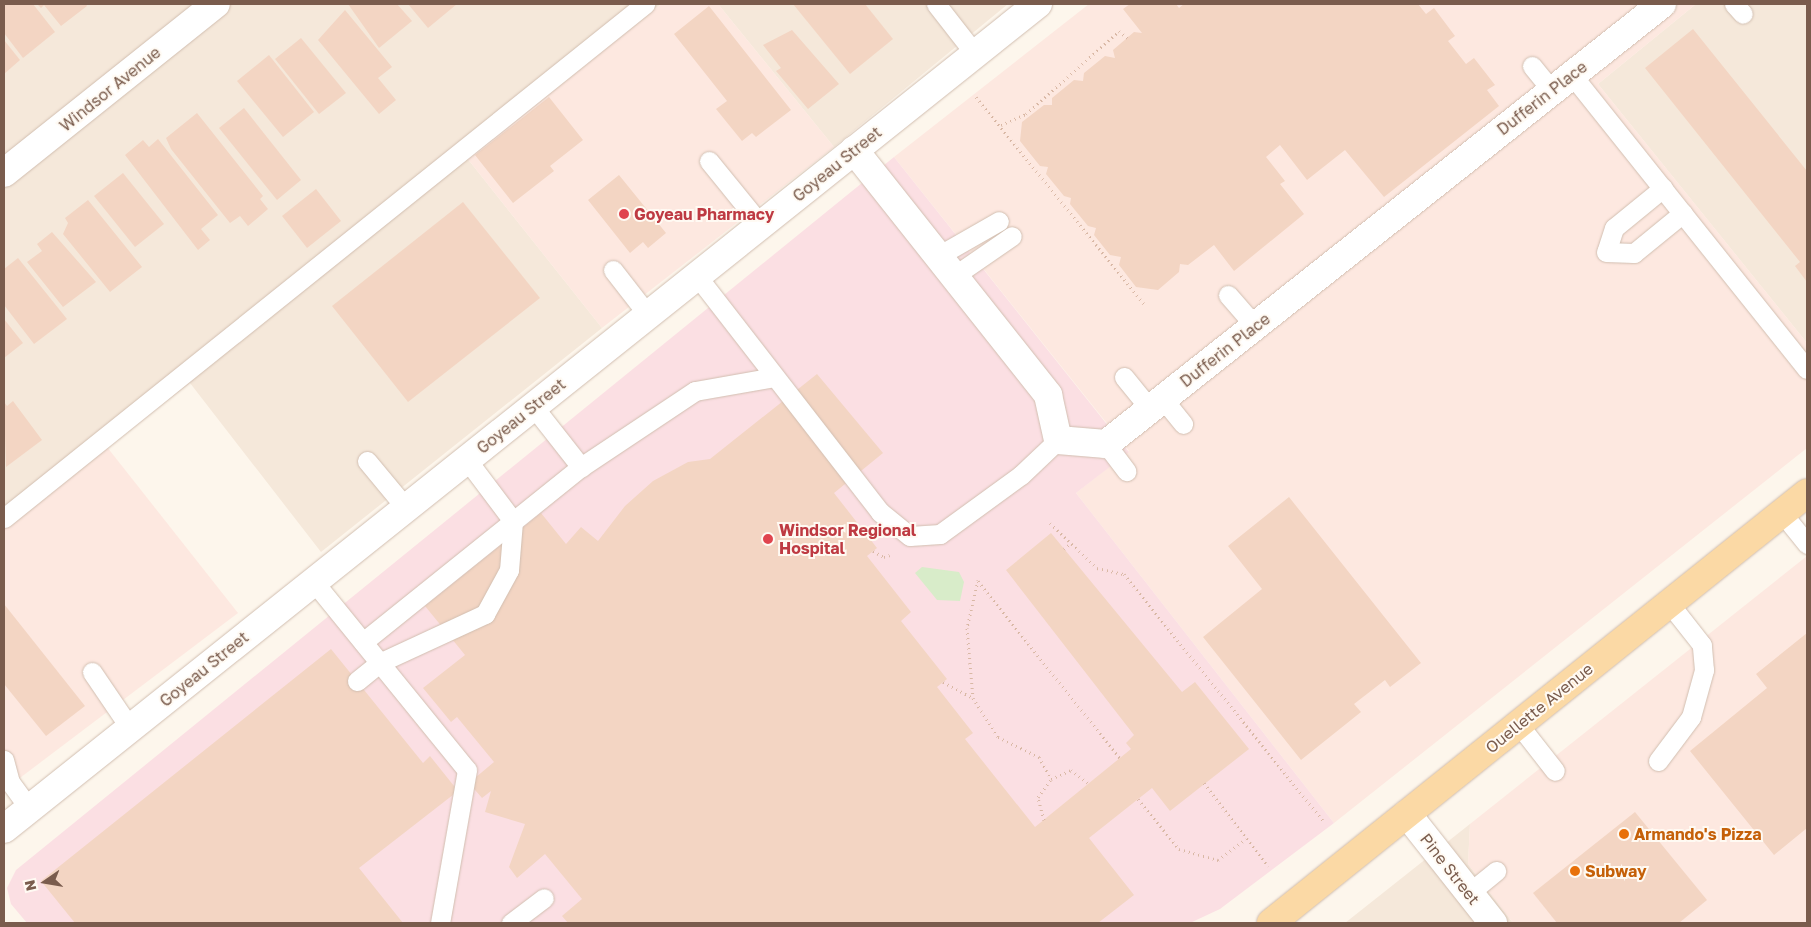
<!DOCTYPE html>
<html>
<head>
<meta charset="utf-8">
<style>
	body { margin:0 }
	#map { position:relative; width:1811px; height:927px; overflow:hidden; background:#fdf6ec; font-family:"Golos Text",sans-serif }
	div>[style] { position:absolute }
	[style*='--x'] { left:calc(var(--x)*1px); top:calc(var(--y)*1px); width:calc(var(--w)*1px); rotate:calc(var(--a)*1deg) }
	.residential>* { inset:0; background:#f5e8da }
	.commercial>* { inset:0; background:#fde8e0 }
	.medical>* { inset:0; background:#fbdfe3 }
	.green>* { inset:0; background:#d8ecc9 }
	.building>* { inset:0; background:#f3d5c3 }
	.path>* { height:3px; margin-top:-1.5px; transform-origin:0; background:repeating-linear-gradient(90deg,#d9b8a5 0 1px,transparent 0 5px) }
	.roads { filter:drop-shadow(0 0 1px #d1beb0) drop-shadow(0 0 1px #d1beb0) }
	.service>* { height:19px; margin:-9.5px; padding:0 9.5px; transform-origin:9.5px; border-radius:9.5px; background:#fff }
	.minor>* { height:28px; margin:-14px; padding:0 14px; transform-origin:14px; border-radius:14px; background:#fff }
	.primary>* { height:28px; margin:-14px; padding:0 14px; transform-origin:14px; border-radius:14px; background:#fbd9a5 }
	.dots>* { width:14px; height:14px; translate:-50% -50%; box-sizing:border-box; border:2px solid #fffaf3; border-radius:50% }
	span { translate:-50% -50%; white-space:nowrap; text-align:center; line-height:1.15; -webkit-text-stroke:4px #fffaf3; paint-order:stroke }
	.street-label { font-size:16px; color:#7a5c4d }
	.health-label { font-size:16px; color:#be3a42; font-weight:700 }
	.left { translate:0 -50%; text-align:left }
	.food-label { font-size:16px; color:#c56008; font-weight:700 }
	.frame { position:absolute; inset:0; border:5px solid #7a5c4d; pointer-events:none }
	.north { position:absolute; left:20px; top:857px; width:50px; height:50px; -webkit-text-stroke:4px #fffaf3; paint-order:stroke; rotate:257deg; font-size:14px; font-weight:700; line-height:20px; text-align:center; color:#7a5c4d }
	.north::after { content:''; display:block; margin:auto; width:18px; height:22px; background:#7a5c4d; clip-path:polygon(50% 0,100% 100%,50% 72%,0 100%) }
</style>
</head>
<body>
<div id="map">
	<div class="residential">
		<div style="clip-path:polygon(4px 4px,661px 4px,467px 158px,602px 328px,321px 552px,190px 383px,4px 525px)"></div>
		<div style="clip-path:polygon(718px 4px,1008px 4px,834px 147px)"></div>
		<div style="clip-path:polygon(1696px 4px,1807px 4px,1807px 343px,1598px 84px)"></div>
		<div style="clip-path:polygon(1470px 824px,1468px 864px,1513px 923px,1345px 923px)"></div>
	</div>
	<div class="commercial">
		<div style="clip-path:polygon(661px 4px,718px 4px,834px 147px,602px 328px,467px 158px)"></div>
		<div style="clip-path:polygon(1089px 4px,1696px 4px,1598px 84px,1807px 343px,1807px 448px,1334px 823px,1076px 493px,1129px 451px,894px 157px)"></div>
		<div style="clip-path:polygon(107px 447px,238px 613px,4px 790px,4px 525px)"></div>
		<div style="clip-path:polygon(1807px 556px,1807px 923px,1513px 923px,1468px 864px,1470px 824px)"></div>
	</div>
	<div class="medical">
		<div style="clip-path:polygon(894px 157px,1129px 452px,1076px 493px,1334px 823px,1220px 909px,1190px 923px,27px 923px,11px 904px,7px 888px,16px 870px)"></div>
	</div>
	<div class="green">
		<div style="clip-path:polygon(922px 567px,959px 572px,964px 582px,960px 601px,937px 600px,915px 573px)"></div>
	</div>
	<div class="building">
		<div style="clip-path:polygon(4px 4px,33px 4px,55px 32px,23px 58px,4px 33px)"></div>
		<div style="clip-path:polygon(37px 4px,86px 4px,87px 6px,61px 26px,44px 5px,41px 8px)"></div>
		<div style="clip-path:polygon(348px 4px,397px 4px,412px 21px,379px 48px)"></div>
		<div style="clip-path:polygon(408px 4px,457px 4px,428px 28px)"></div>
		<div style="clip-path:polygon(793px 4px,865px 4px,893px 39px,850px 74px)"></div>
		<div style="clip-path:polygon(1130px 4px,1176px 4px,1179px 8px,1184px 4px,1418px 4px,1426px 14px,1434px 8px,1455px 36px,1448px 41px,1466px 64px,1474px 58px,1495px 85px,1487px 90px,1499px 106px,1384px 197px,1345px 150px,1307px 180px,1280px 145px,1266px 157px,1285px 181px,1280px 184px,1304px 214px,1234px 271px,1214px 245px,1188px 265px,1180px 264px,1179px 272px,1158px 290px,1136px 287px,1119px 265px,1121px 257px,1110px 255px,1094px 235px,1096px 228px,1088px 226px,1070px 204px,1071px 198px,1064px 196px,1046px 174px,1048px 167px,1040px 166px,1020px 141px,1022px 122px,1044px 105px,1052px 105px,1052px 98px,1074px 80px,1083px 81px,1084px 73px,1105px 56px,1115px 58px,1113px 50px,1134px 32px,1142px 33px,1123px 9px)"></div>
		<div style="clip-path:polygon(709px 6px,791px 110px,756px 137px,752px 133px,742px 141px,716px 109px,727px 101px,674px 34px)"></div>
		<div style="clip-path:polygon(345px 10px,392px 67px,378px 78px,396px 100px,379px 114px,318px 40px)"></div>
		<div style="clip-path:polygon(1693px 29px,1807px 171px,1807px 282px,1795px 266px,1800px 262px,1645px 68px)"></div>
		<div style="clip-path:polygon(792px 30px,839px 84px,808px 109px,776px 71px,781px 68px,763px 45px)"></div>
		<div style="clip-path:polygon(301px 38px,346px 93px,319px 114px,275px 59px)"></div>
		<div style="clip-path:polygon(4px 40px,20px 60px,4px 74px)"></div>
		<div style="clip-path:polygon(269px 55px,314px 112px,283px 137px,237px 81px)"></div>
		<div style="clip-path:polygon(549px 97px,583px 140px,550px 166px,554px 171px,513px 203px,475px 155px)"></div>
		<div style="clip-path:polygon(244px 108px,301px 180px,277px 200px,219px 128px)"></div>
		<div style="clip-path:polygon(197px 113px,263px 196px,260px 199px,268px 209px,248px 226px,240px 216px,230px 223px,171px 149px,166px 138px)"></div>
		<div style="clip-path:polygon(158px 139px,218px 215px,201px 229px,210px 240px,198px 250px,125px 155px,143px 140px,149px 147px)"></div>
		<div style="clip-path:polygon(123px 173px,164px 224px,135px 247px,94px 196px)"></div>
		<div style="clip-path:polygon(619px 175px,666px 233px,648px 248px,643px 242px,630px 253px,588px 200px)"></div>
		<div style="clip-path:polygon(316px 189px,341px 221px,307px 248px,282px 216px)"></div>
		<div style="clip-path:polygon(88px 200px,142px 267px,110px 292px,63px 234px,68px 223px,65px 218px)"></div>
		<div style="clip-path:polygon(463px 202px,540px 298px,408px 402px,332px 306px)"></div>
		<div style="clip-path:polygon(52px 232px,96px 282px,63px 307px,27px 262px,42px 251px,37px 244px)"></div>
		<div style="clip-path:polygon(18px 258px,67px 319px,34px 344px,4px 305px,4px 269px)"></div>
		<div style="clip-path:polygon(4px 319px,23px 343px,4px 358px)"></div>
		<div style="clip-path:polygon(817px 374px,883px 453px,834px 493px,877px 548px,867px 556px,911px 612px,901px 621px,947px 679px,937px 687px,973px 733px,965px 739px,1035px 827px,1131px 749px,1126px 743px,1134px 735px,1006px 570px,1051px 533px,1182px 692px,1195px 682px,1249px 749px,1170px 811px,1152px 788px,1089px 838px,1134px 895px,1098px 923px,568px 923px,562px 916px,582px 899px,545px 854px,517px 878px,509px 867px,525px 824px,485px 812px,491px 791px,482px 798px,469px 783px,494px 762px,457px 717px,451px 722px,423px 688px,465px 655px,425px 606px,541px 513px,566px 544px,581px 527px,598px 541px,625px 506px,653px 481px,688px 462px,710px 459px)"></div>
		<div style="clip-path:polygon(13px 401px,42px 440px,6px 467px,4px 402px,7px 406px)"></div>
		<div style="clip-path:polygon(1289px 497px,1421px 663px,1390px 687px,1385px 680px,1354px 704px,1361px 712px,1301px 760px,1203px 637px,1262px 589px,1228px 546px)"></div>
		<div style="clip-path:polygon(4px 604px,85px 706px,46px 736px,4px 684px)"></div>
		<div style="clip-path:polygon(1807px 633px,1807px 828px,1774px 855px,1690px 751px,1767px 688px,1756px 674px)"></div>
		<div style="clip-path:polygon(331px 649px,423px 763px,430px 756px,458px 791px,359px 868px,403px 923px,75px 923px,41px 881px)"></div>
		<div style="clip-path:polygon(1635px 812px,1707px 900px,1679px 923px,1557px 923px,1533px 893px)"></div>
	</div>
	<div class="path">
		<div style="--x:976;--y:97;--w:267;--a:50.9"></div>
		<div style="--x:1001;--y:125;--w:27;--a:-24"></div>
		<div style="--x:1026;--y:114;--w:125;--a:-41.7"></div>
		<div style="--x:1119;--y:31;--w:11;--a:38"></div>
		<div style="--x:1050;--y:523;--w:65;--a:43.8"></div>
		<div style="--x:1097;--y:568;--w:28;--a:13"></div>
		<div style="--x:1124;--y:574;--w:319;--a:51.1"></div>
		<div style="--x:1064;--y:549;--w:6;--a:-39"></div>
		<div style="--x:873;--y:551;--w:13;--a:29"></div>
		<div style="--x:884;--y:557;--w:6;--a:-18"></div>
		<div style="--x:978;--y:580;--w:49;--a:102.9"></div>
		<div style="--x:967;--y:628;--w:70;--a:85.1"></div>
		<div style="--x:973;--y:698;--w:46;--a:57.3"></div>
		<div style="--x:998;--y:737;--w:46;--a:26"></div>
		<div style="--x:1039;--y:757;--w:25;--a:61"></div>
		<div style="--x:978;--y:581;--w:227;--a:51.3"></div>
		<div style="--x:943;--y:682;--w:34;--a:28"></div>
		<div style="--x:1204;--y:783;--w:105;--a:52.4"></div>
		<div style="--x:1138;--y:799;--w:65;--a:50.6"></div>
		<div style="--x:1179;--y:849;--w:41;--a:15.8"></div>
		<div style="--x:1218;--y:860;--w:35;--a:-37"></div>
		<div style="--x:1044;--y:820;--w:24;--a:-105"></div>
		<div style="--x:1038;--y:797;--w:22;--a:-54"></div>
		<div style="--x:1051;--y:779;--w:22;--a:-24"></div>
		<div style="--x:1071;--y:770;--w:21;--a:37"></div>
	</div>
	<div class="roads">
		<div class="service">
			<div style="--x:936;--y:4;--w:63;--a:52"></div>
			<div style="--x:1734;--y:4;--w:13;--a:48"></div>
			<div style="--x:1532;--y:66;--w:32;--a:51"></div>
			<div style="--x:1572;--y:75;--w:376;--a:51.4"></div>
			<div style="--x:709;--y:161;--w:82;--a:50.9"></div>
			<div style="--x:1663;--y:188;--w:63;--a:140.8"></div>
			<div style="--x:1614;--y:228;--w:25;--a:108"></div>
			<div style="--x:1606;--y:252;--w:28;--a:2"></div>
			<div style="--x:1634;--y:253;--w:63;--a:-39.2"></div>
			<div style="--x:938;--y:256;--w:70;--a:-29.8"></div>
			<div style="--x:613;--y:270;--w:57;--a:52.1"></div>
			<div style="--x:697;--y:276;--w:299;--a:52.2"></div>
			<div style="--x:880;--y:512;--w:38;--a:39"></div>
			<div style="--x:910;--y:536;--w:30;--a:-4"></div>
			<div style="--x:940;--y:534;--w:100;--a:-36.1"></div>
			<div style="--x:1021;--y:475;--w:51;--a:-43.4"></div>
			<div style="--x:954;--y:276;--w:70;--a:-34.6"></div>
			<div style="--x:1228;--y:295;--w:41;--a:48.9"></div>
			<div style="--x:1124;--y:377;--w:41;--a:50.9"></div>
			<div style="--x:1163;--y:399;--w:32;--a:51"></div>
			<div style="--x:533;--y:406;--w:78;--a:51.8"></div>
			<div style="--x:1106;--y:444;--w:34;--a:53"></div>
			<div style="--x:367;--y:461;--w:61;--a:50.3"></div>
			<div style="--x:1782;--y:513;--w:40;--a:51"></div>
			<div style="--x:4;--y:518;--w:822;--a:-38.73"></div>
			<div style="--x:314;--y:582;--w:242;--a:50.9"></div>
			<div style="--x:467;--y:770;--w:155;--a:100"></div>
			<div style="--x:363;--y:642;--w:280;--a:-38.8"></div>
			<div style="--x:581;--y:467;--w:137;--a:-33.7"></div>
			<div style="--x:695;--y:391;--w:80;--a:-10"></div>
			<div style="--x:92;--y:672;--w:68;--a:55.8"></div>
			<div style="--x:357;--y:681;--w:28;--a:-39"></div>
			<div style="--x:379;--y:663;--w:117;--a:-24.8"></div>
			<div style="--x:485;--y:614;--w:50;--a:-61.4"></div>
			<div style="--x:509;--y:570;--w:49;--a:-85.3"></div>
			<div style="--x:513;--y:521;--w:76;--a:-127"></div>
			<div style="--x:1519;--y:725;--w:58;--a:52"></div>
			<div style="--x:4;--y:760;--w:23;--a:75"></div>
			<div style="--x:10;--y:782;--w:32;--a:54"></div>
			<div style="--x:1658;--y:761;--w:55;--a:-53.1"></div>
			<div style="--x:1691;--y:717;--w:49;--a:-74.5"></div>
			<div style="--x:1704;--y:670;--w:25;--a:-95"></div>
			<div style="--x:1702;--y:645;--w:53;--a:-128.2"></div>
			<div style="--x:1469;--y:893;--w:35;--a:-39"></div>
			<div style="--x:511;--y:923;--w:41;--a:-37.1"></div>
		</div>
		<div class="minor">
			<div style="--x:854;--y:150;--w:313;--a:51.6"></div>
			<div style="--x:1048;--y:395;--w:46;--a:77.5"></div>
			<div style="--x:1058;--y:440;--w:48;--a:4.8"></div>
			<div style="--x:1106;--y:444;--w:709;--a:-38.36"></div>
			<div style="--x:4;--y:173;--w:271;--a:-38.6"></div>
			<div style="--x:1407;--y:814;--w:139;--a:51.7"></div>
			<div style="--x:4;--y:829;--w:1323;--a:-38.59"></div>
		</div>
		<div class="primary">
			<div style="--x:1271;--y:923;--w:687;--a:-38.74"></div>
		</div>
	</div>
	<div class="dots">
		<div style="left:624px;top:214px;background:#e0444e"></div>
		<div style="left:768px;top:539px;background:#e0444e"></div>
		<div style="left:1624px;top:834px;background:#e8710a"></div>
		<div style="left:1575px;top:871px;background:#e8710a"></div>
	</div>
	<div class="street-label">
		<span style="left:110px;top:89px;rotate:-39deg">Windsor Avenue</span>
		<span style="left:1542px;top:98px;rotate:-38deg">Dufferin Place</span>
		<span style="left:837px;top:164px;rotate:-39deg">Goyeau Street</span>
		<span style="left:1225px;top:350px;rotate:-38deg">Dufferin Place</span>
		<span style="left:521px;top:416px;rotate:-39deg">Goyeau Street</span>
		<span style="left:204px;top:669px;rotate:-39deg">Goyeau Street</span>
		<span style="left:1539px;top:708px;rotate:-39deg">Ouellette Avenue</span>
		<span style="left:1450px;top:869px;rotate:52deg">Pine Street</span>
	</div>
	<div class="health-label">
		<span class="left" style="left:634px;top:214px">Goyeau Pharmacy</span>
		<span class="left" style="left:779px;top:539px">Windsor Regional<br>Hospital</span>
	</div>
	<div class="food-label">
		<span class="left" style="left:1634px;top:834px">Armando's Pizza</span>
		<span class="left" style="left:1585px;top:871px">Subway</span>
	</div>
	<div class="frame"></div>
	<div class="north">N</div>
</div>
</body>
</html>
